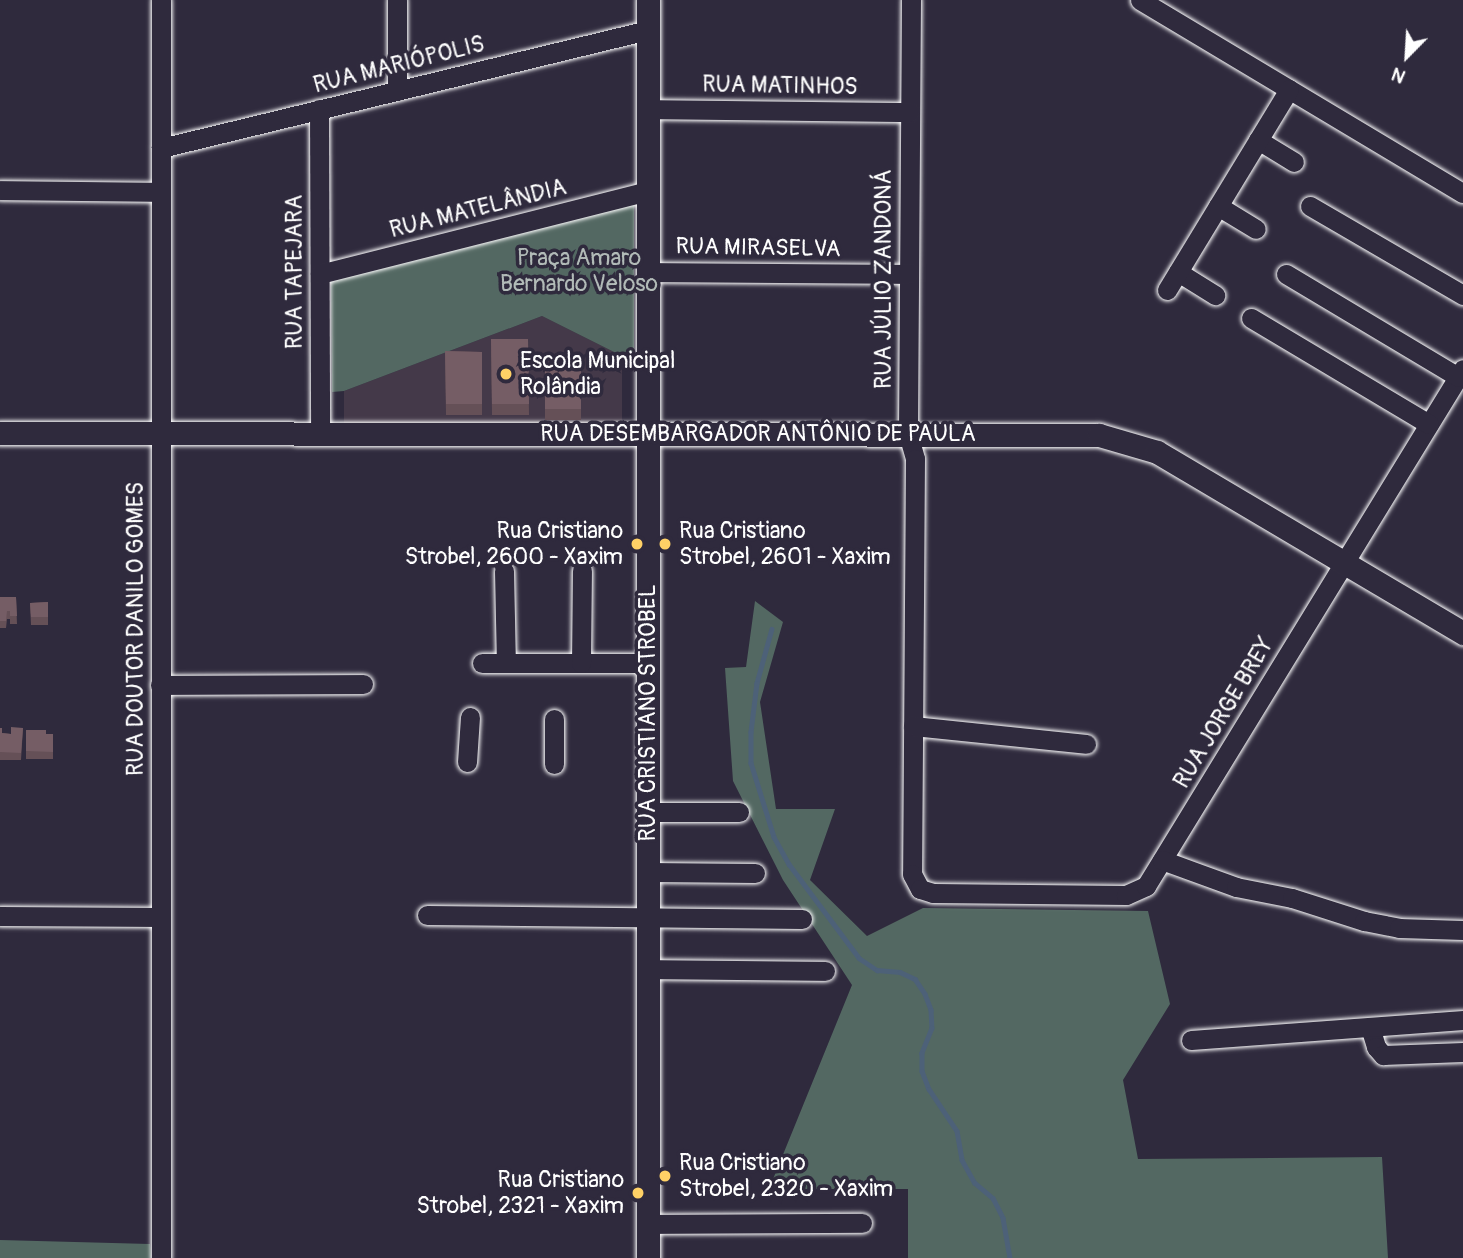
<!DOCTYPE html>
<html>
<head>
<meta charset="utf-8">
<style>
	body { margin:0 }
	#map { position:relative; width:1463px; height:1258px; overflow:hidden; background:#2f2a3d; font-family:Pangolin,sans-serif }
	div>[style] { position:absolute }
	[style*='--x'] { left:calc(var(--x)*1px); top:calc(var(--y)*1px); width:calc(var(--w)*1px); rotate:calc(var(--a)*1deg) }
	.built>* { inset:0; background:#443949 }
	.green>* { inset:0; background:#536862 }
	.stream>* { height:4.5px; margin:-2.25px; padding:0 2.25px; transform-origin:2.25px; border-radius:2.25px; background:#4d6178 }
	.roads { filter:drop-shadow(0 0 2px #fff) drop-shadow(0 0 2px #fff) }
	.minor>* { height:19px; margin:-9.5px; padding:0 9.5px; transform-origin:9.5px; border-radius:9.5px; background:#2f2a3d }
	.major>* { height:23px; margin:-11.5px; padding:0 11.5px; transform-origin:11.5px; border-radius:11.5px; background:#2f2a3d }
	.wall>* { inset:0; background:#655057 }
	.building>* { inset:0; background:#755d65 }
	.dots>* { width:19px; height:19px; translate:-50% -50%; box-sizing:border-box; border:4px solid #2f2a3d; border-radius:50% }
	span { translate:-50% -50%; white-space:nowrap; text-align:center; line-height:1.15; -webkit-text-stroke:7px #2f2a3d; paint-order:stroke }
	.street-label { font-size:23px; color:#fff }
	.park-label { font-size:23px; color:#b2bbb8 }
	.poi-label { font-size:23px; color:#fff }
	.left { translate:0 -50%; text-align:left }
	.right { translate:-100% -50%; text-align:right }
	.north { position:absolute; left:1372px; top:21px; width:70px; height:70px; -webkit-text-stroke:5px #2f2a3d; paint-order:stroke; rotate:204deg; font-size:19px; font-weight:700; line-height:28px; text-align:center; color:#fff }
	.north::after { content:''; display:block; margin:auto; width:24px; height:32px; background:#fff; clip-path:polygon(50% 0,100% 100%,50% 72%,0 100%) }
</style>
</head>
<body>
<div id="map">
	<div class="built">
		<div style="clip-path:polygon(542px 316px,622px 356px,622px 423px,344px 424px,344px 391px)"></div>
	</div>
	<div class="green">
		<div style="clip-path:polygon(634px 200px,634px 356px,622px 356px,542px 316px,344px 391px,332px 392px,331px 280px)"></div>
		<div style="clip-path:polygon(755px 601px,783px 622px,760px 702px,776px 809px,835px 809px,810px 880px,867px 936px,923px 908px,1148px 911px,1170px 1004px,1123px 1080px,1138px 1159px,1382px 1157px,1388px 1258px,908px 1258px,908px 1189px,769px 1189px,852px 985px,783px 880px,733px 781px,725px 668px,746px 667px)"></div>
		<div style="clip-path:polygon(0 1240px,150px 1244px,151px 1258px,0 1258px)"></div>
	</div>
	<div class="stream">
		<div style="--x:772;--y:629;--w:56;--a:105.5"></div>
		<div style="--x:757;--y:683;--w:49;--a:97"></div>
		<div style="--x:751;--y:732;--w:31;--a:90"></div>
		<div style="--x:751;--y:763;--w:77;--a:72.7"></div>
		<div style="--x:774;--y:837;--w:31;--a:61"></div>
		<div style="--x:789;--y:864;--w:117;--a:53.3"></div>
		<div style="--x:859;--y:958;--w:22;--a:34"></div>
		<div style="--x:877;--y:970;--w:23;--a:5"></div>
		<div style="--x:900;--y:972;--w:17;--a:25"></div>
		<div style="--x:915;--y:979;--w:18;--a:56"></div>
		<div style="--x:925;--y:994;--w:17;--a:69"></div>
		<div style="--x:931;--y:1010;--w:18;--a:87"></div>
		<div style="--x:932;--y:1028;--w:27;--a:112"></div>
		<div style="--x:922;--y:1053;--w:18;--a:90"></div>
		<div style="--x:922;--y:1071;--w:19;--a:69"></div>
		<div style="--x:929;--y:1089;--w:50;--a:56.3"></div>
		<div style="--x:957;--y:1131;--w:29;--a:80"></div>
		<div style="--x:962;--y:1160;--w:26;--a:61"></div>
		<div style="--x:975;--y:1183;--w:23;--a:40"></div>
		<div style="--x:993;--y:1198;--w:22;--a:63"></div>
		<div style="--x:1003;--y:1218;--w:41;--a:80.1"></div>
	</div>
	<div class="roads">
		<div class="minor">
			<div style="--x:911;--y:0;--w:434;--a:90.4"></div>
			<div style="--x:908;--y:434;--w:26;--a:74"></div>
			<div style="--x:915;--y:459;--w:415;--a:90.4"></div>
			<div style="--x:912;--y:874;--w:17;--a:62"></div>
			<div style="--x:920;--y:889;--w:14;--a:17"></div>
			<div style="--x:933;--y:893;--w:193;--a:0.6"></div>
			<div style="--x:1126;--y:895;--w:22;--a:-24"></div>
			<div style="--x:1146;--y:886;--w:606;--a:-58.49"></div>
			<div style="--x:1140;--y:0;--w:376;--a:30.9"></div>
			<div style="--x:397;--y:91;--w:91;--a:-90"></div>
			<div style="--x:319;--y:109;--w:325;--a:89.8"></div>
			<div style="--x:648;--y:109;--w:262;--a:0.7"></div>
			<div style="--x:1258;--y:140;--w:42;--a:31.4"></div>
			<div style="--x:161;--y:148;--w:501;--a:-13.62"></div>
			<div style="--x:0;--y:190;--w:161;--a:0.7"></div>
			<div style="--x:1218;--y:206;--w:44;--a:31.2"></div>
			<div style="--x:1310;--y:206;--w:177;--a:30.2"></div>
			<div style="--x:649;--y:272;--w:260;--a:0.4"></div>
			<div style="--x:1178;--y:272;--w:44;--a:31.9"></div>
			<div style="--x:320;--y:274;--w:339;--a:-14.2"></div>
			<div style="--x:1286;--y:274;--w:200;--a:30.9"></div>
			<div style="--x:1167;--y:290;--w:235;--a:-58.7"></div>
			<div style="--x:1251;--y:318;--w:207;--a:30.8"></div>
			<div style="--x:504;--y:571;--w:92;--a:88.8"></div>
			<div style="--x:482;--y:663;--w:167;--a:0"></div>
			<div style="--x:581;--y:663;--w:92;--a:-89.4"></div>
			<div style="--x:160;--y:685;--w:203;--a:-0.3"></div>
			<div style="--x:913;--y:726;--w:174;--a:5.9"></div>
			<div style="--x:467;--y:762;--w:45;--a:-86.2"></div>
			<div style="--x:554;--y:764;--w:45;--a:-90"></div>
			<div style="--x:648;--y:812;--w:91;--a:0"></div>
			<div style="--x:1162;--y:860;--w:79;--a:20"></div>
			<div style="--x:1236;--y:887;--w:57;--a:11.1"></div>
			<div style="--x:1292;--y:898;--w:76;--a:17.7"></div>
			<div style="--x:1364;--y:921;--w:36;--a:11"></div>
			<div style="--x:1399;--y:928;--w:64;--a:1.8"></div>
			<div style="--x:648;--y:872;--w:107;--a:0.5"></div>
			<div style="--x:427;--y:915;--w:375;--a:0.6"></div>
			<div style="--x:0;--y:916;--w:161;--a:0.4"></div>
			<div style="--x:648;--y:969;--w:177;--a:0.6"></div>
			<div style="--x:1370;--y:1027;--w:21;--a:73"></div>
			<div style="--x:1376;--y:1047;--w:11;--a:49"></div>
			<div style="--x:1383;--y:1055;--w:80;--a:-2.1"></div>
			<div style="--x:1191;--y:1040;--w:273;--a:-4.2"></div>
			<div style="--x:647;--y:1224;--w:215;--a:-0.3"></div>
			<div style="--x:161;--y:1258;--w:1258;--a:-90"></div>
		</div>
		<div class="major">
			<div style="--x:0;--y:433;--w:1099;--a:0.1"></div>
			<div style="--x:1099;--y:435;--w:60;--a:16.3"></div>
			<div style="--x:1157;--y:452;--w:356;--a:30.6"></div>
			<div style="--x:648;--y:1258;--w:1258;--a:-90"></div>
		</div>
	</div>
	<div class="wall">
		<div style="clip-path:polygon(491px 339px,528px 339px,529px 415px,492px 415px)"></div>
		<div style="clip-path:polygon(445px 351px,482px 352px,482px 415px,446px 415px)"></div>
		<div style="clip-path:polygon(545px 354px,581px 354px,581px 420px,545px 420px)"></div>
		<div style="clip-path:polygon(0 597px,16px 597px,17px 624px,10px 624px,10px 619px,7px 619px,6px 628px,0 628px)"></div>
		<div style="clip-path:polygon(48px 602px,48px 625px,31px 625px,30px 603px)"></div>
		<div style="clip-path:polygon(0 728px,2px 733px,11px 734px,23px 728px,21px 760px,0 760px)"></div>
		<div style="clip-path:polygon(26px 730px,46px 734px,53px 734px,53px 759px,26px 759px)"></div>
	</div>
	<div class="building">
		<div style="clip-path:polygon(491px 339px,528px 339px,529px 404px,492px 404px)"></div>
		<div style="clip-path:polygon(445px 351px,482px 352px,482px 404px,446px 404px)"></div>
		<div style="clip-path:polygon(545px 354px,581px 354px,581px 409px,545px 409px)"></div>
		<div style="clip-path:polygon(0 597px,16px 597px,17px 616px,10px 616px,10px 611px,7px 611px,6px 621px,0 621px)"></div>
		<div style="clip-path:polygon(48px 602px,48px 617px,31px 617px,30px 603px)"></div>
		<div style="clip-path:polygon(11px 727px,23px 728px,21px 753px,0 752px,0 728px,2px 728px,2px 733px,11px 734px)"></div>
		<div style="clip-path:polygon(26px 730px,46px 730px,46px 734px,53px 734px,53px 752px,26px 751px)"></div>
	</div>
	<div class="dots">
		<div style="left:506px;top:374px;background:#ffd166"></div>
		<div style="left:637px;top:544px;background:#ffd166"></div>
		<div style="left:665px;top:544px;background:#ffd166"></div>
		<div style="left:665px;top:1176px;background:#ffd166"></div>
		<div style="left:638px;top:1193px;background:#ffd166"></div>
	</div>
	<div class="street-label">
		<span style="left:399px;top:65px;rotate:-14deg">RUA MARIÓPOLIS</span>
		<span style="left:780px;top:86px;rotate:1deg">RUA MATINHOS</span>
		<span style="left:478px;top:209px;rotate:-14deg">RUA MATELÂNDIA</span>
		<span style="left:758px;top:248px;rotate:1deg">RUA MIRASELVA</span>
		<span style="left:295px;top:272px;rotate:-90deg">RUA TAPEJARA</span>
		<span style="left:884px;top:279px;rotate:-90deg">RUA JÚLIO ZANDONÁ</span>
		<span style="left:758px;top:434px">RUA DESEMBARGADOR ANTÔNIO DE PAULA</span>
		<span style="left:136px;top:629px;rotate:-90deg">RUA DOUTOR DANILO GOMES</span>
		<span style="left:648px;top:713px;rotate:-90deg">RUA CRISTIANO STROBEL</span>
		<span style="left:1224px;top:713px;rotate:-59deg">RUA JORGE BREY</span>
	</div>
	<div class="park-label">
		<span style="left:579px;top:271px">Praça Amaro<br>Bernardo Veloso</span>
	</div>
	<div class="poi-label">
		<span class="left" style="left:520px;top:374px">Escola Municipal<br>Rolândia</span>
		<span class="right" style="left:623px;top:544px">Rua Cristiano<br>Strobel, 2600 - Xaxim</span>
		<span class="left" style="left:679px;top:544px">Rua Cristiano<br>Strobel, 2601 - Xaxim</span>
		<span class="left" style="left:679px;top:1176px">Rua Cristiano<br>Strobel, 2320 - Xaxim</span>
		<span class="right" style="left:624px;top:1193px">Rua Cristiano<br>Strobel, 2321 - Xaxim</span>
	</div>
	<div class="north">N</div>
</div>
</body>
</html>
